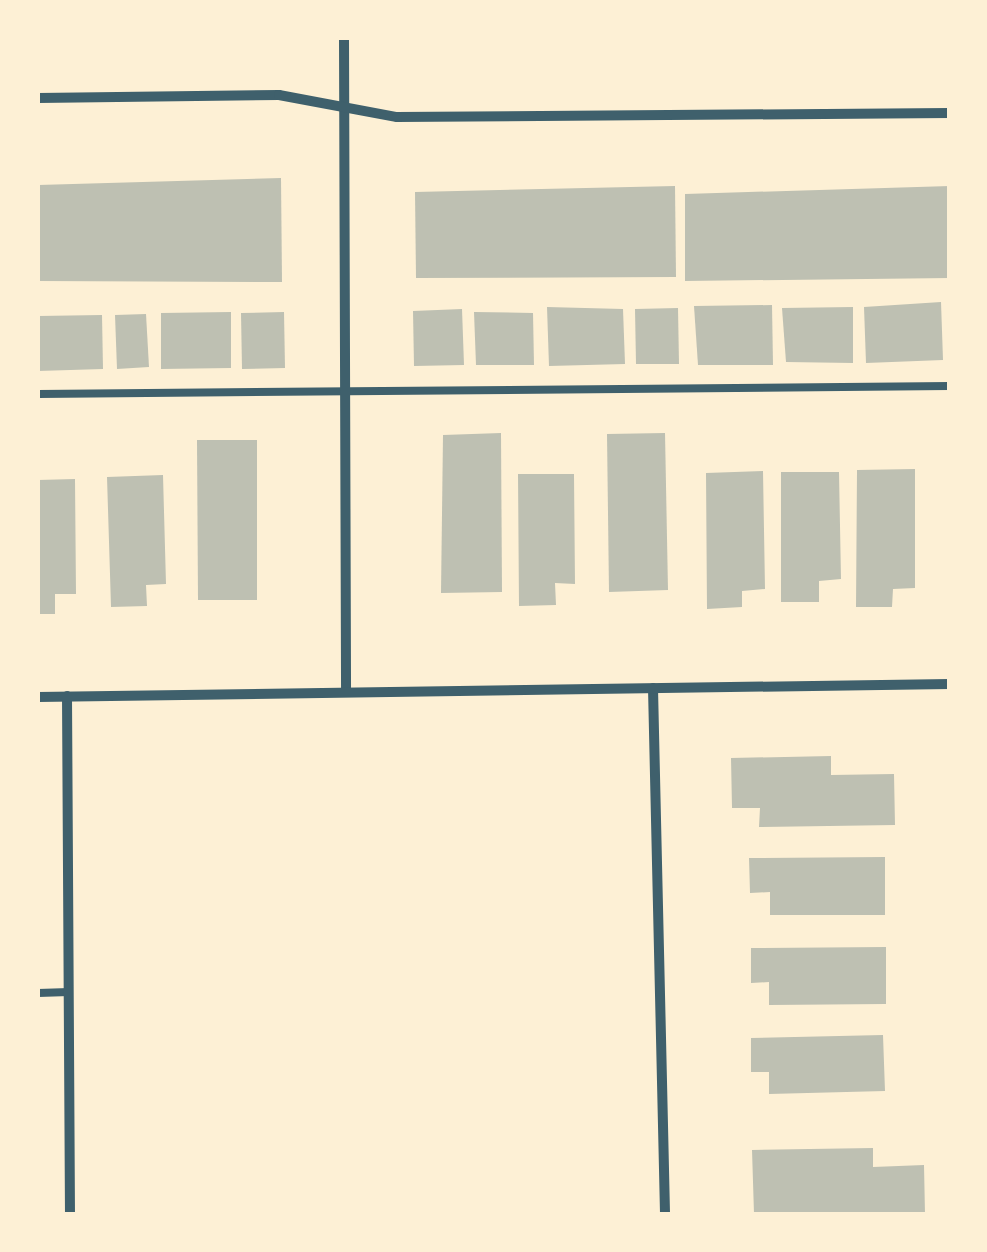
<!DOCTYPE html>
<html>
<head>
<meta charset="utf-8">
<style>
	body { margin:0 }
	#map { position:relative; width:987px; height:1252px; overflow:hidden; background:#fdf0d5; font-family:"IBM Plex Sans",sans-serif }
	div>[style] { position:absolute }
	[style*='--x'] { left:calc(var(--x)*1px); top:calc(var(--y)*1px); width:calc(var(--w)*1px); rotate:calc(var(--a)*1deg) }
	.building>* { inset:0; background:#bec0b2 }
	.service>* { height:8px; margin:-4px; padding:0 4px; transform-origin:4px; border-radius:4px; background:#3f606c }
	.minor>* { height:10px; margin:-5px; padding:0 5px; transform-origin:5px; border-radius:5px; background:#3f606c }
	span { translate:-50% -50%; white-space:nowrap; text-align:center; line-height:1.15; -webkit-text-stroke:8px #fdf0d5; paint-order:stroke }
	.frame { position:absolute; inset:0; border:40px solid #fdf0d5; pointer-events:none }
</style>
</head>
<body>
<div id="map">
	<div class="building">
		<div style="clip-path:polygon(281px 178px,282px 282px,38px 281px,38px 185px)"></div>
		<div style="clip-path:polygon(675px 186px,676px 277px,416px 278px,415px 192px)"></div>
		<div style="clip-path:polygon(950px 186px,950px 278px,685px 281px,685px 194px)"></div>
		<div style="clip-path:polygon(941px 302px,943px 360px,866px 363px,864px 307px)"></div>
		<div style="clip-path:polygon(772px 305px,773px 365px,698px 365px,694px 306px)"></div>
		<div style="clip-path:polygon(547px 307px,623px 309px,625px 364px,549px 366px)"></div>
		<div style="clip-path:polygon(853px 307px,853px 363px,786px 362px,782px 308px)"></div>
		<div style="clip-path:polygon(678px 308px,679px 364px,636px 364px,635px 309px)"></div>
		<div style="clip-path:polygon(462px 309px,464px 365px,414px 366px,413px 311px)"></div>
		<div style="clip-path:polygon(231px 312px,231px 368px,161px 369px,161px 313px)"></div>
		<div style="clip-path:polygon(284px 312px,285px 368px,242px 369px,241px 313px)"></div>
		<div style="clip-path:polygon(474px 312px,533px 313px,534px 365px,476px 365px)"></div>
		<div style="clip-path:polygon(146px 314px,149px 367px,117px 369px,115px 315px)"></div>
		<div style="clip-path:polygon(102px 315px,103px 369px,38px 371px,38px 316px)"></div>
		<div style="clip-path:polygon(501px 433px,502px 592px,441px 593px,443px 435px)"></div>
		<div style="clip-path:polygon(665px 433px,668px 590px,609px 592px,607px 434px)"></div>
		<div style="clip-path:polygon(197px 440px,257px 440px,257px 600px,198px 600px)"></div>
		<div style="clip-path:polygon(915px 469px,915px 588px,893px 589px,892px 607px,856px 607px,857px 470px)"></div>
		<div style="clip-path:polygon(763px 471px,765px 589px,742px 591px,742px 607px,707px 609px,706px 473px)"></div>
		<div style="clip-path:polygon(781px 472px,839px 472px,841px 579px,819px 581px,819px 602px,781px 602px)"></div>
		<div style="clip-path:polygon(518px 474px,574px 474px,575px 584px,555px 583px,556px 605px,519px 606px)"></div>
		<div style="clip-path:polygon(163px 475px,166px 584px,146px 585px,147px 606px,111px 607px,107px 477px)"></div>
		<div style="clip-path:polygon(75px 479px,76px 594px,55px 594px,55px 614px,38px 614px,38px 480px)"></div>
		<div style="clip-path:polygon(831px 756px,831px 775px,894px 774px,895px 825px,759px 827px,760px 808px,732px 808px,731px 758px)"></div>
		<div style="clip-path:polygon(885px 857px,885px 915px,770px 915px,770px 892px,750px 893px,749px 858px)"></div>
		<div style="clip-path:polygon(886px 947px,886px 1004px,769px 1005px,769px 982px,751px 983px,751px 948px)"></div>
		<div style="clip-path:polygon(883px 1035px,885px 1091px,769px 1094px,769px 1072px,751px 1072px,751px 1038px)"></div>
		<div style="clip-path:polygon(873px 1148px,873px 1167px,924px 1165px,925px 1214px,754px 1214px,752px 1150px)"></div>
	</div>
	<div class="service">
		<div style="--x:38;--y:394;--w:912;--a:-0.5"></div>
		<div style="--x:38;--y:993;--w:31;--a:-2"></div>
	</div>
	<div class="minor">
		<div style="--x:344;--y:38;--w:654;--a:89.82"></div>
		<div style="--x:38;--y:98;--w:241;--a:-0.7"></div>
		<div style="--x:279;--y:95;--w:120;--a:10.6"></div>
		<div style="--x:397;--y:117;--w:553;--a:-0.41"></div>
		<div style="--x:653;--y:688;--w:526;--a:88.69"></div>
		<div style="--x:67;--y:696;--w:518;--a:89.67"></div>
		<div style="--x:38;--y:697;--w:912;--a:-0.82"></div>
	</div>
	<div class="frame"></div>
</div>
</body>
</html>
